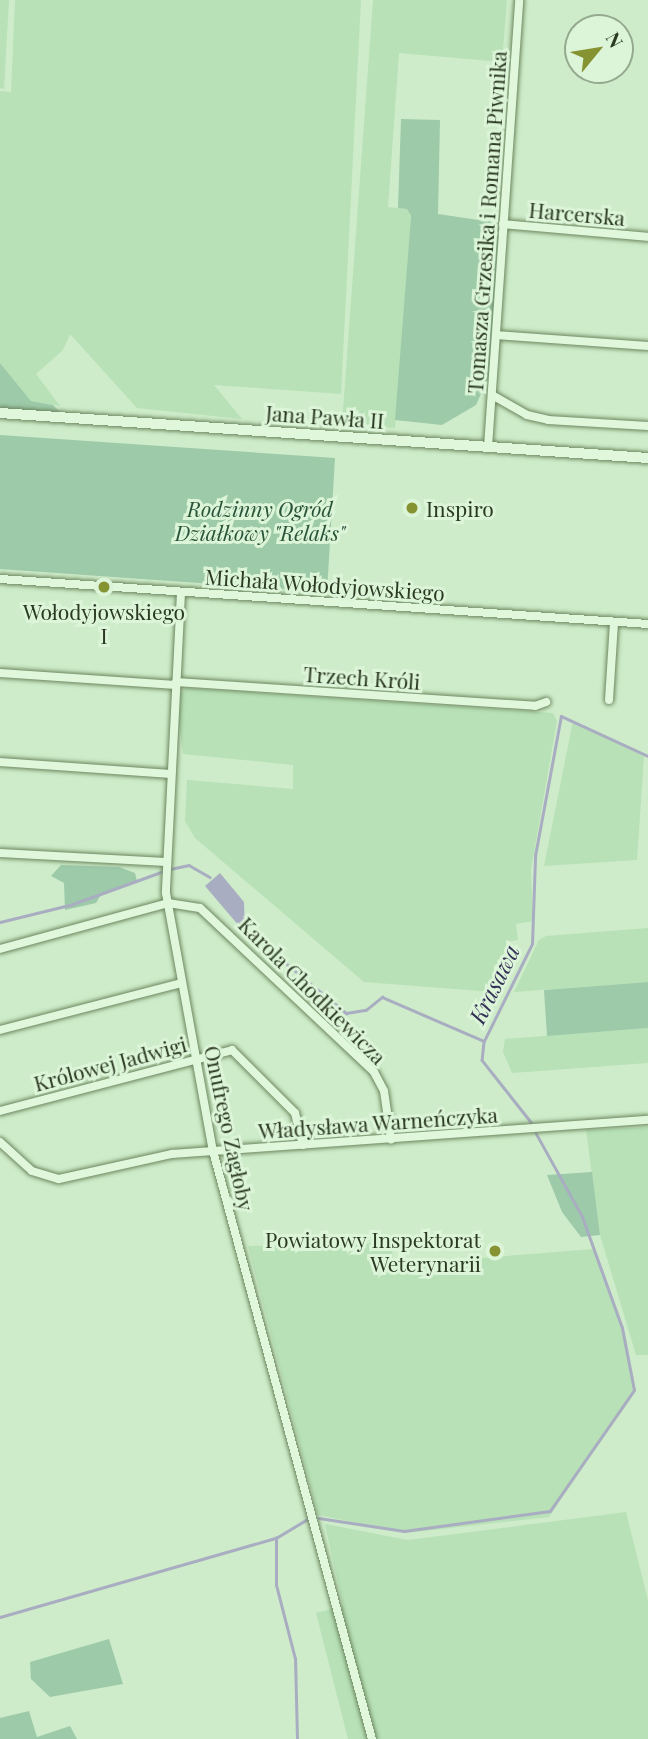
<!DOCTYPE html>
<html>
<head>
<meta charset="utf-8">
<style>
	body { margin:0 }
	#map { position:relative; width:648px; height:1739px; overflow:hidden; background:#ceecc9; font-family:"Playfair Display",serif }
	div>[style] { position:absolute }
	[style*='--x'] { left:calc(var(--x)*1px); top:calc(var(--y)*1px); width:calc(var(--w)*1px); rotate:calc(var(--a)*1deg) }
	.farmland>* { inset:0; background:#b8e1b7 }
	.green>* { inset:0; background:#9dcaa9 }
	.water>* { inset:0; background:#a9adc1 }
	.stream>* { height:2.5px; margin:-1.25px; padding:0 1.25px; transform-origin:1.25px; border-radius:1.25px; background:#a9adc1 }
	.roads { filter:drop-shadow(0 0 2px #6c875f) drop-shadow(0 0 2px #6c875f) }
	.street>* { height:8px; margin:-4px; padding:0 4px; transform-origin:4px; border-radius:4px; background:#e0f7dc }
	.secondary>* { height:10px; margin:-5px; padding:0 5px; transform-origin:5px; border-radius:5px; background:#e0f7dc }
	.dots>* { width:19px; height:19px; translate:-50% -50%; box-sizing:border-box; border:4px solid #dcf4d8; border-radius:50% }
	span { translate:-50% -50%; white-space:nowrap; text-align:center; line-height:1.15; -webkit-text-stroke:6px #dcf4d8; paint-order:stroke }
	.street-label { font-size:21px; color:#2a3921 }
	.park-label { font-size:21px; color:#29543a; font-style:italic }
	.poi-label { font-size:21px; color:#2a3921 }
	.left { translate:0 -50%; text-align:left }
	.right { translate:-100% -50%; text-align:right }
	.water-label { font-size:23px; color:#343157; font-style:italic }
	.north { position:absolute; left:564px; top:14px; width:70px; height:70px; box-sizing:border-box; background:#dcf4d8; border:2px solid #95a98f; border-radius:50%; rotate:60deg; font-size:19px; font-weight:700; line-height:28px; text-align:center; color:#2a3921 }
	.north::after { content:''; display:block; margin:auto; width:24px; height:32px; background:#869332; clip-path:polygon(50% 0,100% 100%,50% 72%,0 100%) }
</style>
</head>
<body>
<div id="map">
	<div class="farmland">
		<div style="clip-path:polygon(0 0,9px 0,4px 89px,0 88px)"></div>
		<div style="clip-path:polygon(15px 0,361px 0,341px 394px,214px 385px,242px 419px,137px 408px,70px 334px,63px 350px,36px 374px,60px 406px,31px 401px,0 363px,0 91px,11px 92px)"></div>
		<div style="clip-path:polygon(373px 0,507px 0,502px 62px,399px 53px,388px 207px,407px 209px,411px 216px,395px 428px,342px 424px)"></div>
		<div style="clip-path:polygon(186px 688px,553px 713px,557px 721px,531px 870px,533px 921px,516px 924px,518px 940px,507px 942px,493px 992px,364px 982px,195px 838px,185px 821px,187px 780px,293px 789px,293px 765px,183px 754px,179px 721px,181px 693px)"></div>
		<div style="clip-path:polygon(573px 721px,644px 756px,637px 860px,544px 866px)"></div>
		<div style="clip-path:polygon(648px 928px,648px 982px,514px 992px,539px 940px,546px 936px)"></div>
		<div style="clip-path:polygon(648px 1028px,648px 1063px,512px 1073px,503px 1052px,505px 1039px)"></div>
		<div style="clip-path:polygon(648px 1127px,648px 1355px,636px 1355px,600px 1235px,586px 1130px)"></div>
		<div style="clip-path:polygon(391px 1243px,394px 1265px,593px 1249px,622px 1328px,634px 1390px,549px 1517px,406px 1533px,318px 1515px,248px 1246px)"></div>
		<div style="clip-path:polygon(626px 1512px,648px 1600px,648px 1739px,348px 1739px,316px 1613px,343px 1606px,325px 1524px,408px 1540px)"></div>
	</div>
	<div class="green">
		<div style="clip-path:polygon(401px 119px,440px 120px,438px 214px,499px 223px,489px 376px,476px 405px,442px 425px,395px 420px,411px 216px,407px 209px,398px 208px)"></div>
		<div style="clip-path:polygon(0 363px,31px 401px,53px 405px,62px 414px,0 408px)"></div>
		<div style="clip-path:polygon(0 435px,335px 458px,327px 592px,0 569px)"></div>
		<div style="clip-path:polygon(61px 865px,119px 867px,135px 873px,137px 881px,102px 893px,96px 903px,65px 910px,64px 883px,51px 876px)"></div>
		<div style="clip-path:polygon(648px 982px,648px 1028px,547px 1036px,544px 990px)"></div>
		<div style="clip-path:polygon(592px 1172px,600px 1235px,581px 1237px,562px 1212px,547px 1175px)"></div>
		<div style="clip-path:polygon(109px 1639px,123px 1684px,50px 1697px,31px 1679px,30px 1662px)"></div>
		<div style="clip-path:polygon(29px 1711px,37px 1737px,70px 1726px,77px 1739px,0 1739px,0 1718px)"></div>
	</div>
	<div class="water">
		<div style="clip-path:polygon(220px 873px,244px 902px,245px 933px,205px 886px)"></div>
	</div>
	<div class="stream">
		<div style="--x:170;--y:869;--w:19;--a:-12"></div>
		<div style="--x:189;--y:865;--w:24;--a:30"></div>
		<div style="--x:0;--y:922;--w:72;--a:-13.7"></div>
		<div style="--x:70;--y:905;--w:100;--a:-19.9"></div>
		<div style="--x:247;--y:931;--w:129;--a:39.6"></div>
		<div style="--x:346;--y:1013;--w:20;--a:-9"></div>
		<div style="--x:366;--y:1010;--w:21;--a:-39"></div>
		<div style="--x:382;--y:997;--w:111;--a:23.3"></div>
		<div style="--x:484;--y:1041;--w:108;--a:-63.7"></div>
		<div style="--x:532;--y:944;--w:88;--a:-88"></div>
		<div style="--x:535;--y:856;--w:142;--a:-79.5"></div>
		<div style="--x:561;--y:716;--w:96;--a:24.7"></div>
		<div style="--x:484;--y:1042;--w:18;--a:96"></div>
		<div style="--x:482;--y:1060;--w:79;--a:51.7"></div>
		<div style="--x:319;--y:1518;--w:86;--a:8.7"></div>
		<div style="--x:404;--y:1531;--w:147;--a:-7.8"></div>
		<div style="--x:550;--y:1511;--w:147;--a:-55.2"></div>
		<div style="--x:634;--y:1390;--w:63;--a:-101"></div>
		<div style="--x:622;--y:1328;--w:118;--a:-109.8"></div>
		<div style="--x:582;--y:1217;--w:95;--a:-119"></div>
		<div style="--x:0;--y:1617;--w:287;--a:-16"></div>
		<div style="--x:297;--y:1739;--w:80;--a:-91.4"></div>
		<div style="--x:295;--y:1659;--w:76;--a:-104.4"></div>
		<div style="--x:276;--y:1585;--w:47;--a:-90"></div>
		<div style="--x:276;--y:1538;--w:39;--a:-31"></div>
	</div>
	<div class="roads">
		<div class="street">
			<div style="--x:503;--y:224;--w:146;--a:5.1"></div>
			<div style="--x:496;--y:335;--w:152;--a:4.1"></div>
			<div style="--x:492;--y:395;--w:40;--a:29.7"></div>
			<div style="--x:527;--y:415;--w:22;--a:13"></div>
			<div style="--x:548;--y:420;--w:100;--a:3.4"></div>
			<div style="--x:488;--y:447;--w:448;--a:-86"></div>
			<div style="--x:0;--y:579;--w:650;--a:3.97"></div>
			<div style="--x:181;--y:593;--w:300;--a:92.9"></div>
			<div style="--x:166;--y:893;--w:262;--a:79.7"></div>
			<div style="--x:213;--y:1151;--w:609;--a:74.87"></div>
			<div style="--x:0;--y:673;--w:176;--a:3.9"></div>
			<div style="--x:176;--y:682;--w:360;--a:3.8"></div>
			<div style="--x:535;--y:706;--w:12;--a:-20"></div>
			<div style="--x:609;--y:700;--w:78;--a:-86.3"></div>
			<div style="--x:0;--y:762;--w:171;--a:4"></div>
			<div style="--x:0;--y:853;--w:166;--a:3.1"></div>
			<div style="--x:0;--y:949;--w:174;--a:-15.3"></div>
			<div style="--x:168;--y:903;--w:32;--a:9"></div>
			<div style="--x:200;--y:908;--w:239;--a:43.3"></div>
			<div style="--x:374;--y:1072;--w:21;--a:62"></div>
			<div style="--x:384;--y:1091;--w:49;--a:81.7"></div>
			<div style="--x:0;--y:1030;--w:188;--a:-14.5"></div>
			<div style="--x:0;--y:1111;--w:240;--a:-14.7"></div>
			<div style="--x:232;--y:1050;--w:89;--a:45"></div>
			<div style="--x:295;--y:1113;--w:33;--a:76"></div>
			<div style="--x:0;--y:1142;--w:43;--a:42.2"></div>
			<div style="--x:32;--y:1171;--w:28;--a:17"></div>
			<div style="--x:59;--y:1179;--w:116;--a:-12.5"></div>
			<div style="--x:172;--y:1154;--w:477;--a:-4.1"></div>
		</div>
		<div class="secondary">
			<div style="--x:0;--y:413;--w:650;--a:3.97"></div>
		</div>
	</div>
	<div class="dots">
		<div style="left:412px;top:508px;background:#869332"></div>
		<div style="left:104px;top:587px;background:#869332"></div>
		<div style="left:495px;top:1251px;background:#869332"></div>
	</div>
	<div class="street-label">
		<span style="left:577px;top:213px;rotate:5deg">Harcerska</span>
		<span style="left:486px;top:222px;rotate:-86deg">Tomasza Grzesika i Romana Piwnika</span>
		<span style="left:325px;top:416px;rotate:4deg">Jana Pawła II</span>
		<span style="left:325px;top:584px;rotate:4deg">Michała Wołodyjowskiego</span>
		<span style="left:362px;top:677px;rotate:4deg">Trzech Króli</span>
		<span style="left:313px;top:990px;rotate:45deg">Karola Chodkiewicza</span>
		<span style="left:110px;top:1063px;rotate:-15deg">Królowej Jadwigi</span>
		<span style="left:378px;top:1122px;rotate:-4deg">Władysława Warneńczyka</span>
		<span style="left:230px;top:1128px;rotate:78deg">Onufrego Zagłoby</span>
	</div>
	<div class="park-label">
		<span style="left:260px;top:520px">Rodzinny Ogród<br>Działkowy "Relaks"</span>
	</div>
	<div class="poi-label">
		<span class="left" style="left:426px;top:508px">Inspiro</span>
		<span style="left:104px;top:623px">Wołodyjowskiego<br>I</span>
		<span class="right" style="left:481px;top:1251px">Powiatowy Inspektorat<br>Weterynarii</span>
	</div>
	<div class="water-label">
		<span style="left:494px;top:984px;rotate:-64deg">Krasawa</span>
	</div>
	<div class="north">N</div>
</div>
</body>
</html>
